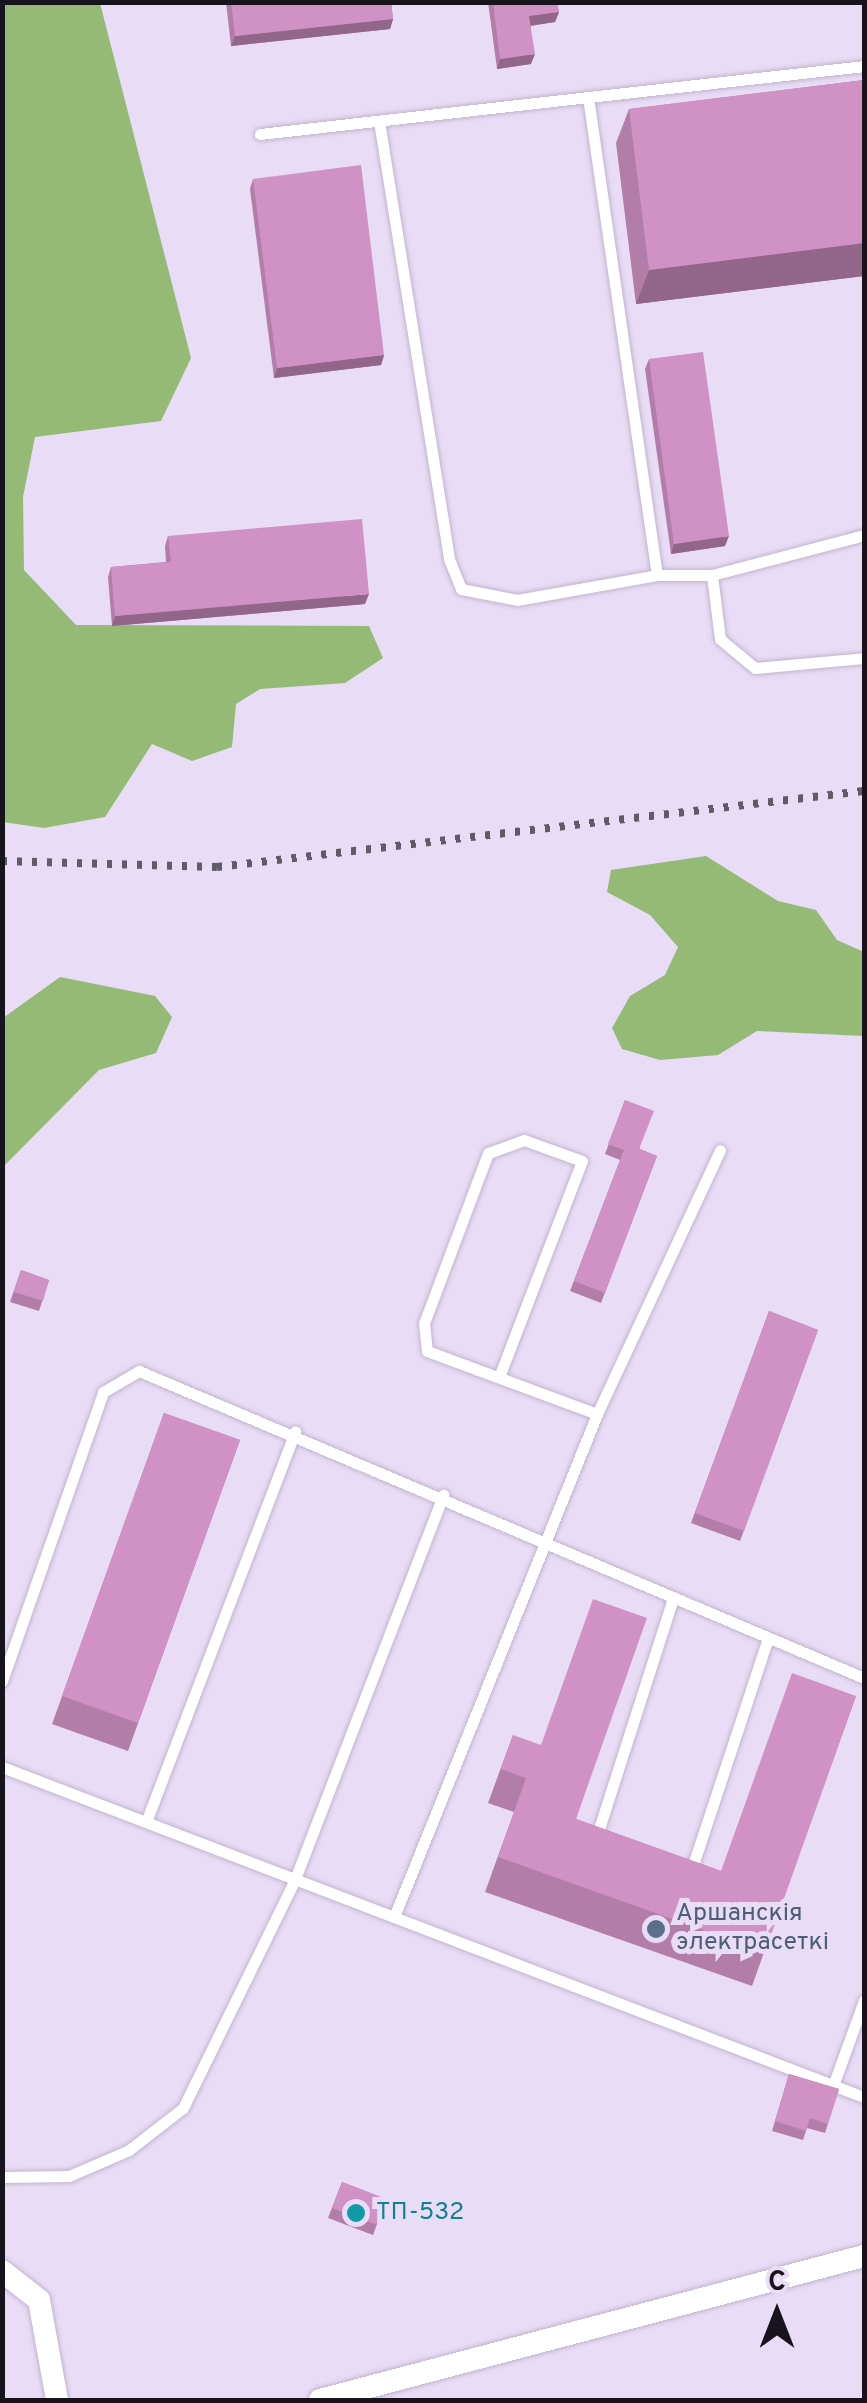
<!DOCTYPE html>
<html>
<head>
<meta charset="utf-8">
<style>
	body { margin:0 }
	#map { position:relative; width:867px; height:2403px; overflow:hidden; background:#e8dcf6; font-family:Overpass,sans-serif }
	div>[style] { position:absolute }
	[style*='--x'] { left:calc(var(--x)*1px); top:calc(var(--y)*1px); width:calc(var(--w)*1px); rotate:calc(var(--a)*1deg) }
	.forest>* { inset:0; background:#94ba75 }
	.roads { filter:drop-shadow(0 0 2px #c1b5ce) drop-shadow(0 0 2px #c1b5ce) }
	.service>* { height:11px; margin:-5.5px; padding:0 5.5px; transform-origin:5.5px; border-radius:5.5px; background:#fff }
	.minor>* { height:22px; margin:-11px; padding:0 11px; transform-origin:11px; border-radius:11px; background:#fff }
	.rail>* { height:8px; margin-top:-4px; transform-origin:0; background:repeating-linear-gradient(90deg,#605a69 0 5px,transparent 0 15px) }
	.wall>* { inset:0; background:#b37da9 }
	.shaded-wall>* { inset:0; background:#92668a }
	.building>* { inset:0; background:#d091c5 }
	.dots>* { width:28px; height:28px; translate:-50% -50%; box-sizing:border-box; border:5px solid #e8dcf6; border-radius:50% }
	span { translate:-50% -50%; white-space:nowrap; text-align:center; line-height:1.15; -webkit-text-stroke:10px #e8dcf6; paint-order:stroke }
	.service-label { font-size:25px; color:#4e5e75 }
	.left { translate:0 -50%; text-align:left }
	.culture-label { font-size:25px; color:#0d838f }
	.frame { position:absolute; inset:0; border:5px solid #18141d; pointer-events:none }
	.north { position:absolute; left:727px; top:2263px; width:100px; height:100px; -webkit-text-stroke:8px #e8dcf6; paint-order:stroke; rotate:0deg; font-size:28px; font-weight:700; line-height:40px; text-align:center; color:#18141d }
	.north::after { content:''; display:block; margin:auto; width:35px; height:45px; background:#18141d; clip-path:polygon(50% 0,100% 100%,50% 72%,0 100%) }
</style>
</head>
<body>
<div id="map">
	<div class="forest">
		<div style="clip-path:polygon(3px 3px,100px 3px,191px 358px,161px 421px,35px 437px,23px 497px,24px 570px,76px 625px,369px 626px,383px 658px,345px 683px,260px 689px,236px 704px,232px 747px,192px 761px,152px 744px,105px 817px,44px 828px,3px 822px)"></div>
		<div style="clip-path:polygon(706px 856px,778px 901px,816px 910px,837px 940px,864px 952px,864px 1036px,757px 1031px,718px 1055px,660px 1060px,622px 1049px,612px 1028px,630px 996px,665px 975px,678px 947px,650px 915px,607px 892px,611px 870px)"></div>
		<div style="clip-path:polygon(60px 977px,155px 996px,172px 1017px,156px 1053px,99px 1070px,3px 1167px,3px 1018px)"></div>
	</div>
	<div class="roads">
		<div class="service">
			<div style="--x:588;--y:97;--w:483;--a:81.8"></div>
			<div style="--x:657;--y:575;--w:55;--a:0"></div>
			<div style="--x:712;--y:575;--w:157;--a:-14.7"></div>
			<div style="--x:379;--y:121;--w:444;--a:80.9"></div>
			<div style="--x:449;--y:559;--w:32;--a:68"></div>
			<div style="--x:461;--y:589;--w:57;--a:11.1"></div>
			<div style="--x:517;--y:600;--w:142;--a:-10.1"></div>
			<div style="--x:260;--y:134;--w:608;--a:-6.42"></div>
			<div style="--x:712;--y:575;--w:64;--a:82.9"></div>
			<div style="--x:720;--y:639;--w:45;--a:39.6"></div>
			<div style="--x:755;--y:668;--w:109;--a:-5.2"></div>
			<div style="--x:499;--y:1377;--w:231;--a:-69"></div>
			<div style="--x:582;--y:1161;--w:62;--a:-160.1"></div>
			<div style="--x:524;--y:1140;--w:38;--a:160"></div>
			<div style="--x:488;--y:1153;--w:182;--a:110.6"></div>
			<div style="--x:424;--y:1323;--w:28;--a:84"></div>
			<div style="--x:427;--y:1351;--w:181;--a:20.3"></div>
			<div style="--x:2;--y:1681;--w:306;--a:-70.7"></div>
			<div style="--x:103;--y:1392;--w:42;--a:-30.3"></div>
			<div style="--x:139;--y:1371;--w:787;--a:22.95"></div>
			<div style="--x:2;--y:1767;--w:923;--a:20.95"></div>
			<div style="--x:146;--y:1822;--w:418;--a:-69.1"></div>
			<div style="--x:597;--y:1835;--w:246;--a:-72.2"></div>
			<div style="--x:685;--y:1865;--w:8;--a:23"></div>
			<div style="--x:692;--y:1868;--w:239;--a:-71.7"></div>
			<div style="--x:394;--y:1917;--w:542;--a:-68.02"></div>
			<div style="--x:597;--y:1414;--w:291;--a:-65"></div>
			<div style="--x:834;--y:2083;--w:88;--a:-70.1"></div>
			<div style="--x:2;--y:2177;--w:67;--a:-0.9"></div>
			<div style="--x:69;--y:2176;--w:65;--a:-23.4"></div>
			<div style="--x:129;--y:2150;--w:68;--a:-37.9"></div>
			<div style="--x:183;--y:2108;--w:255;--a:-63.9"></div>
			<div style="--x:295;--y:1879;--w:412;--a:-68.9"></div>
		</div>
		<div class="minor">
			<div style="--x:2;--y:2271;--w:47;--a:38.1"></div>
			<div style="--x:39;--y:2300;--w:102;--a:79.8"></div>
			<div style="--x:320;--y:2400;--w:563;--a:-14.83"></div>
		</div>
	</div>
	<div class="rail">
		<div style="--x:2;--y:861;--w:215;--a:1.6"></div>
		<div style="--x:217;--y:867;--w:651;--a:-6.7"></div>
	</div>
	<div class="wall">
		<div style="clip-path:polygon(226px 2px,391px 2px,393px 19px,390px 29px,231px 46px)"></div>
		<div style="clip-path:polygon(488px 2px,557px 2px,559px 12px,555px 22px,531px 26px,531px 64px,497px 69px)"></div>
		<div style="clip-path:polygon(864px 80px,864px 276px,636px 304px,616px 143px,629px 109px)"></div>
		<div style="clip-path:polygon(253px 179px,384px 355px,381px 365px,274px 378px,250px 189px)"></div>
		<div style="clip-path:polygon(649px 359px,725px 546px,671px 554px,645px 369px)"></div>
		<div style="clip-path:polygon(168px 536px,365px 604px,112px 626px,108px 577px,111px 567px,166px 562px,165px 546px)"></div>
		<div style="clip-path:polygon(625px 1100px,640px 1149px,657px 1156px,601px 1303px,570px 1291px,620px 1160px,605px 1154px)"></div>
		<div style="clip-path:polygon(21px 1270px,49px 1280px,39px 1311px,10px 1302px)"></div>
		<div style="clip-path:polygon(769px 1311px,818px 1330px,740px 1541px,691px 1523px)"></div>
		<div style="clip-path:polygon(164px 1413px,240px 1440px,128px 1751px,52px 1724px)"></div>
		<div style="clip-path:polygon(856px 1696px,752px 1986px,485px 1892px,514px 1812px,488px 1803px,513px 1735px,576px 1819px,721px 1871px)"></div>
		<div style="clip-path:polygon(789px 2074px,839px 2089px,825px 2133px,807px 2128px,803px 2140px,772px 2131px)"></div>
		<div style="clip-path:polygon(342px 2182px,386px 2199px,373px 2235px,328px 2218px)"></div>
	</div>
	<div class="shaded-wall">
		<div style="clip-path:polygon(559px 12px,555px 22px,526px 26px,529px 16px)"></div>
		<div style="clip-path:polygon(393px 19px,390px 29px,231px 46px,235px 36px)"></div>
		<div style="clip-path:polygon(535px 54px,531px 64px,497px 69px,500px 59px)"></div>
		<div style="clip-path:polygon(864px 243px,864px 276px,636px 304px,649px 270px)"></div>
		<div style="clip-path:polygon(384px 355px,381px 365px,274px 378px,277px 368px)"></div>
		<div style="clip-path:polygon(729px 536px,725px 546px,671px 554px,674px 544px)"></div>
		<div style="clip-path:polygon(369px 594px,365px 604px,112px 626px,115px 616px)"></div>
	</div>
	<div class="building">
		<div style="clip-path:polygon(231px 2px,391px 2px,393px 19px,235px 36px)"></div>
		<div style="clip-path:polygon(493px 2px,557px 2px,559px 12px,529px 16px,535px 54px,500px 59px)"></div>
		<div style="clip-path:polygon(864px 80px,864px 243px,649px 270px,629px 109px)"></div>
		<div style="clip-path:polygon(361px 165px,384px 355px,277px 368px,253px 179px)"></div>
		<div style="clip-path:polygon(703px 352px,729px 536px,674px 544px,649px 359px)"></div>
		<div style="clip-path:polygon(362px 519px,369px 594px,115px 616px,111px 567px,171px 562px,168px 536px)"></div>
		<div style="clip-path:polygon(625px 1100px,654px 1111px,639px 1149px,657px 1156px,605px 1293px,574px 1281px,624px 1150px,608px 1144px)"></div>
		<div style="clip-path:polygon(21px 1270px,49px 1280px,43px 1301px,14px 1292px)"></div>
		<div style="clip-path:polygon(769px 1311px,818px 1330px,744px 1531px,695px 1513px)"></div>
		<div style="clip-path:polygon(164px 1413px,240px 1440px,138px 1723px,62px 1696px)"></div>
		<div style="clip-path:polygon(593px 1599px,647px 1618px,576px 1819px,721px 1871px,792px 1673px,856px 1696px,765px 1952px,498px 1857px,526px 1778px,501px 1769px,513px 1735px,541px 1745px)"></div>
		<div style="clip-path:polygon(789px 2074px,839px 2089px,828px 2124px,810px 2118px,806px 2131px,775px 2121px)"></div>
		<div style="clip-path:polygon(342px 2182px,386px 2199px,377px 2225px,332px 2208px)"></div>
	</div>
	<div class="dots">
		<div style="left:656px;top:1929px;background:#5c6f8a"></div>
		<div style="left:356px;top:2213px;background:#0f9aa8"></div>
	</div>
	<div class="service-label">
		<span class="left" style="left:676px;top:1929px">Аршанскія<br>электрасеткі</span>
	</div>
	<div class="culture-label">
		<span class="left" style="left:376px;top:2213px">ТП-532</span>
	</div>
	<div class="frame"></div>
	<div class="north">С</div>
</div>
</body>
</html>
